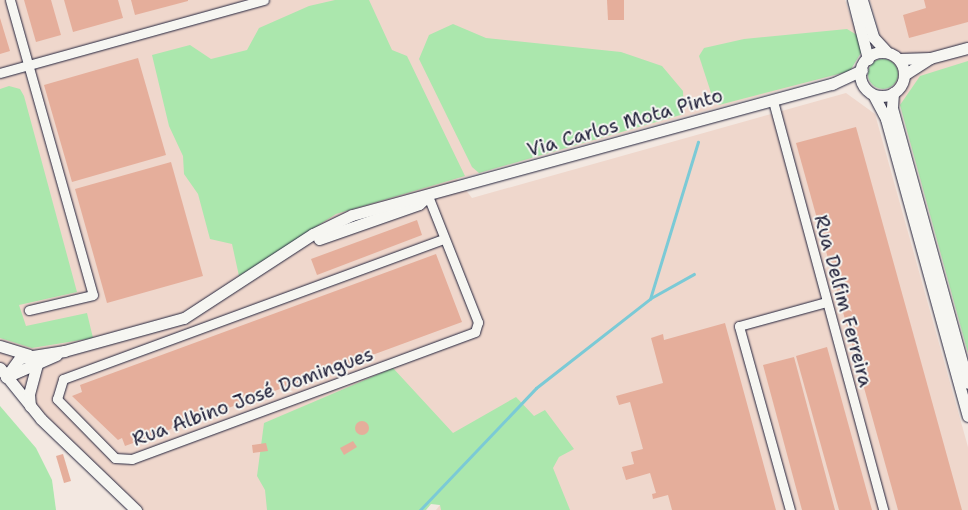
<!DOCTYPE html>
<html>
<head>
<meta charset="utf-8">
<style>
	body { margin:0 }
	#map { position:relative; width:968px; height:510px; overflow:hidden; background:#f3e8e1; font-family:"Shantell Sans",sans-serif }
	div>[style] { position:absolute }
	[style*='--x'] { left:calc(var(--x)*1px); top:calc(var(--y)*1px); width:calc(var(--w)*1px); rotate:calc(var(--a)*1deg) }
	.built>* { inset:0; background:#efd7cc }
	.green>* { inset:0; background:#abe7ad }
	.round { border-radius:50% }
	.stream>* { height:2.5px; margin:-1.25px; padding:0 1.25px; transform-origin:1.25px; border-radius:1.25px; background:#7bcad6 }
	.building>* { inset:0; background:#e5ae9b }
	.roads { filter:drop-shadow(0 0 1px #22223b) drop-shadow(0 0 1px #22223b) }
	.minor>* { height:9px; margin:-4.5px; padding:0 4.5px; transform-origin:4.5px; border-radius:4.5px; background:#f6f6f2 }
	.major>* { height:11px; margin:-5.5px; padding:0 5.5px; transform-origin:5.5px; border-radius:5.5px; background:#f6f6f2 }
	.major>.ring { margin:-5.5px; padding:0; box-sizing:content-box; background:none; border:11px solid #f6f6f2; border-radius:50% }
	span { translate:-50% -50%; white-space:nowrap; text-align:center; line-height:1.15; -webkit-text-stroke:4px #f6f6f2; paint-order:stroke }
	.street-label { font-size:19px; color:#22223b }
</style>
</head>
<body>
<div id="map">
	<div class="built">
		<div style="clip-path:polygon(0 0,845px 0,857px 35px,850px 71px,457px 179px,472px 198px,846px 93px,875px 114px,968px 447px,968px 510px,436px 510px,440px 505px,372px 487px,286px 510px,132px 510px,40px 419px,0 365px)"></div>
		<div style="clip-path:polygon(870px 0,968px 0,968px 353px,901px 110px)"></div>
	</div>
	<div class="green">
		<div style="clip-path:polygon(335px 0,369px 0,392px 50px,407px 56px,465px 176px,336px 214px,239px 276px,232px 244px,210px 239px,198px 194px,184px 174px,183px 156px,169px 126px,152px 55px,190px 45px,211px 59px,247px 50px,259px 28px,309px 6px)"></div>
		<div style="clip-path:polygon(453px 24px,486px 38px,621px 52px,662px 66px,683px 91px,684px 114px,479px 173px,472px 167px,419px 59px,429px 35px)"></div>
		<div style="clip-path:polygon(847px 29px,857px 35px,862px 51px,850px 71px,719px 105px,714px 102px,699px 56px,704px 48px,744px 39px)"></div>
		<div class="round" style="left:868px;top:59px;width:30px;height:30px"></div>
		<div style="clip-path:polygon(968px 61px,968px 353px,900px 105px,920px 76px)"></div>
		<div style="clip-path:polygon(9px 86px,20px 89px,24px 96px,77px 292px,19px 305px,26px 326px,87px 313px,93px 338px,32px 348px,0 338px,0 89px)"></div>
		<div style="clip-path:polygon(393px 368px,453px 433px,516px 397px,534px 416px,545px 410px,574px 449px,559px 457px,553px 468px,570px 510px,441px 510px,440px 505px,431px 504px,426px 510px,267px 510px,265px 490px,257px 476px,264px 423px)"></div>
		<div style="clip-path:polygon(0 406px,36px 448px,52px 480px,56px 510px,0 510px)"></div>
	</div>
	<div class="stream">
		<div style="--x:651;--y:298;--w:49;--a:-29.2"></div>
		<div style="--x:420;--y:510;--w:168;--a:-46.4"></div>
		<div style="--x:536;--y:388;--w:145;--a:-38"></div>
		<div style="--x:650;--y:299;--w:164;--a:-73"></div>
	</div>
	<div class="building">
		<div style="clip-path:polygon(24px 0,51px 0,61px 35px,36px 42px)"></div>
		<div style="clip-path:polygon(64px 0,118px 0,123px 18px,73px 32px)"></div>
		<div style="clip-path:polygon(131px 0,188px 0,188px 1px,135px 15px)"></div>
		<div style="clip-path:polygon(607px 0,624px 0,624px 20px,608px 20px)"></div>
		<div style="clip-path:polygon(924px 0,968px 0,968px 22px,909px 38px,903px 15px,926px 8px)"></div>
		<div style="clip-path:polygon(0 18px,10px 51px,0 54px)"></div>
		<div style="clip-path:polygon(138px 58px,166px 155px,72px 182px,44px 85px)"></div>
		<div style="clip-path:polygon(856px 127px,962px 510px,898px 510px,796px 143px)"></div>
		<div style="clip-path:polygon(171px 162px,203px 276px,107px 303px,75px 189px)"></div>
		<div style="clip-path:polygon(417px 220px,422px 235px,317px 275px,311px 259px)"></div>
		<div style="clip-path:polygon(436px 254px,462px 322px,125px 446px,122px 438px,118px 440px,72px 396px,82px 392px,80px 385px)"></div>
		<div style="clip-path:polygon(725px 323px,776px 510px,672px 510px,668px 495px,653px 499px,652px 494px,656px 493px,650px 473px,626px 480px,622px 467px,634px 464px,631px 452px,643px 449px,630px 402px,619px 405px,616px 396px,663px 383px,651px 338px,663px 334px,664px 340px)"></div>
		<div style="clip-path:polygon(827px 347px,872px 510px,839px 510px,796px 356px)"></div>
		<div style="clip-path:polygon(794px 357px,835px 510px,802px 510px,763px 365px)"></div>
		<div class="round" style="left:355px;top:421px;width:14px;height:14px"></div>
		<div style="clip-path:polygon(353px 441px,357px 447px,344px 455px,340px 448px)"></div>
		<div style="clip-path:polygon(266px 443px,268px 451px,253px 453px,252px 445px)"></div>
		<div style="clip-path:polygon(63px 454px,71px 481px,64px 483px,56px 456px)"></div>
	</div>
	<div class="roads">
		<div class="minor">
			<div style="--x:10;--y:0;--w:306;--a:74.3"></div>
			<div style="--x:93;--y:295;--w:66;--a:166.8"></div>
			<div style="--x:0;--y:73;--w:274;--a:-15.5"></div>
			<div style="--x:773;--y:101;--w:424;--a:74.9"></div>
			<div style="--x:428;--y:196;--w:136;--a:68.4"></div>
			<div style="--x:478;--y:322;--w:10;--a:107"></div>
			<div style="--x:475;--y:332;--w:366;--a:159.7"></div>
			<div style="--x:132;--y:459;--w:17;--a:-177"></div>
			<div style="--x:115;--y:458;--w:83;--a:-134.5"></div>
			<div style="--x:57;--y:399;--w:21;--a:-73"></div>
			<div style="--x:63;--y:379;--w:406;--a:-20.2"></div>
			<div style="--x:790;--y:510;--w:191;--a:-105.5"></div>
			<div style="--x:739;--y:326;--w:90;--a:-15.4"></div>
		</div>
		<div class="major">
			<div style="--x:853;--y:0;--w:61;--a:75.7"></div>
			<div style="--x:862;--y:0;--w:39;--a:73"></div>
			<div style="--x:873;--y:37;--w:19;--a:47"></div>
			<div class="ring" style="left:860px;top:52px;width:33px;height:33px"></div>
			<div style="--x:900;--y:59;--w:30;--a:-2"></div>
			<div style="--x:930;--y:58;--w:39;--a:-15"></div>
			<div style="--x:904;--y:75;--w:31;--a:-33"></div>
			<div style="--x:893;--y:93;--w:15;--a:94"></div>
			<div style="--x:892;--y:108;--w:285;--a:74.6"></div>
			<div style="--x:874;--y:96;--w:26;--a:62"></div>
			<div style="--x:886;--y:119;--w:308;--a:74.6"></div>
			<div style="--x:319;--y:239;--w:106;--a:-19.3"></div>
			<div style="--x:419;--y:204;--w:12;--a:-42"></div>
			<div style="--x:0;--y:346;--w:30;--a:17"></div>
			<div style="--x:0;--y:368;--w:65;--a:51.2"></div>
			<div style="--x:41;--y:419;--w:132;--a:43.8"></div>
			<div style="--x:6;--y:377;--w:24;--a:-54"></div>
			<div style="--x:20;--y:358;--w:45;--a:-9"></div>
			<div style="--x:64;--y:351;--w:124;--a:-15.4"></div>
			<div style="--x:184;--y:318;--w:154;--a:-33.1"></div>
			<div style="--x:313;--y:234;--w:43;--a:-26"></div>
			<div style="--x:352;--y:215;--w:498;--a:-15.3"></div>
			<div style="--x:832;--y:84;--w:33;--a:-25"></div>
			<div style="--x:6;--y:377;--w:55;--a:-23.7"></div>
			<div style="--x:30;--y:406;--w:12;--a:-95"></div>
			<div style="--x:29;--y:394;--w:30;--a:-75"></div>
		</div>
	</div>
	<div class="street-label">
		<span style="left:625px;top:123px;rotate:-16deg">Via Carlos Mota Pinto</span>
		<span style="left:843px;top:301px;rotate:75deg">Rua Delfim Ferreira</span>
		<span style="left:253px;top:397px;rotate:-20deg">Rua Albino José Domingues</span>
	</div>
</div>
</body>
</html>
